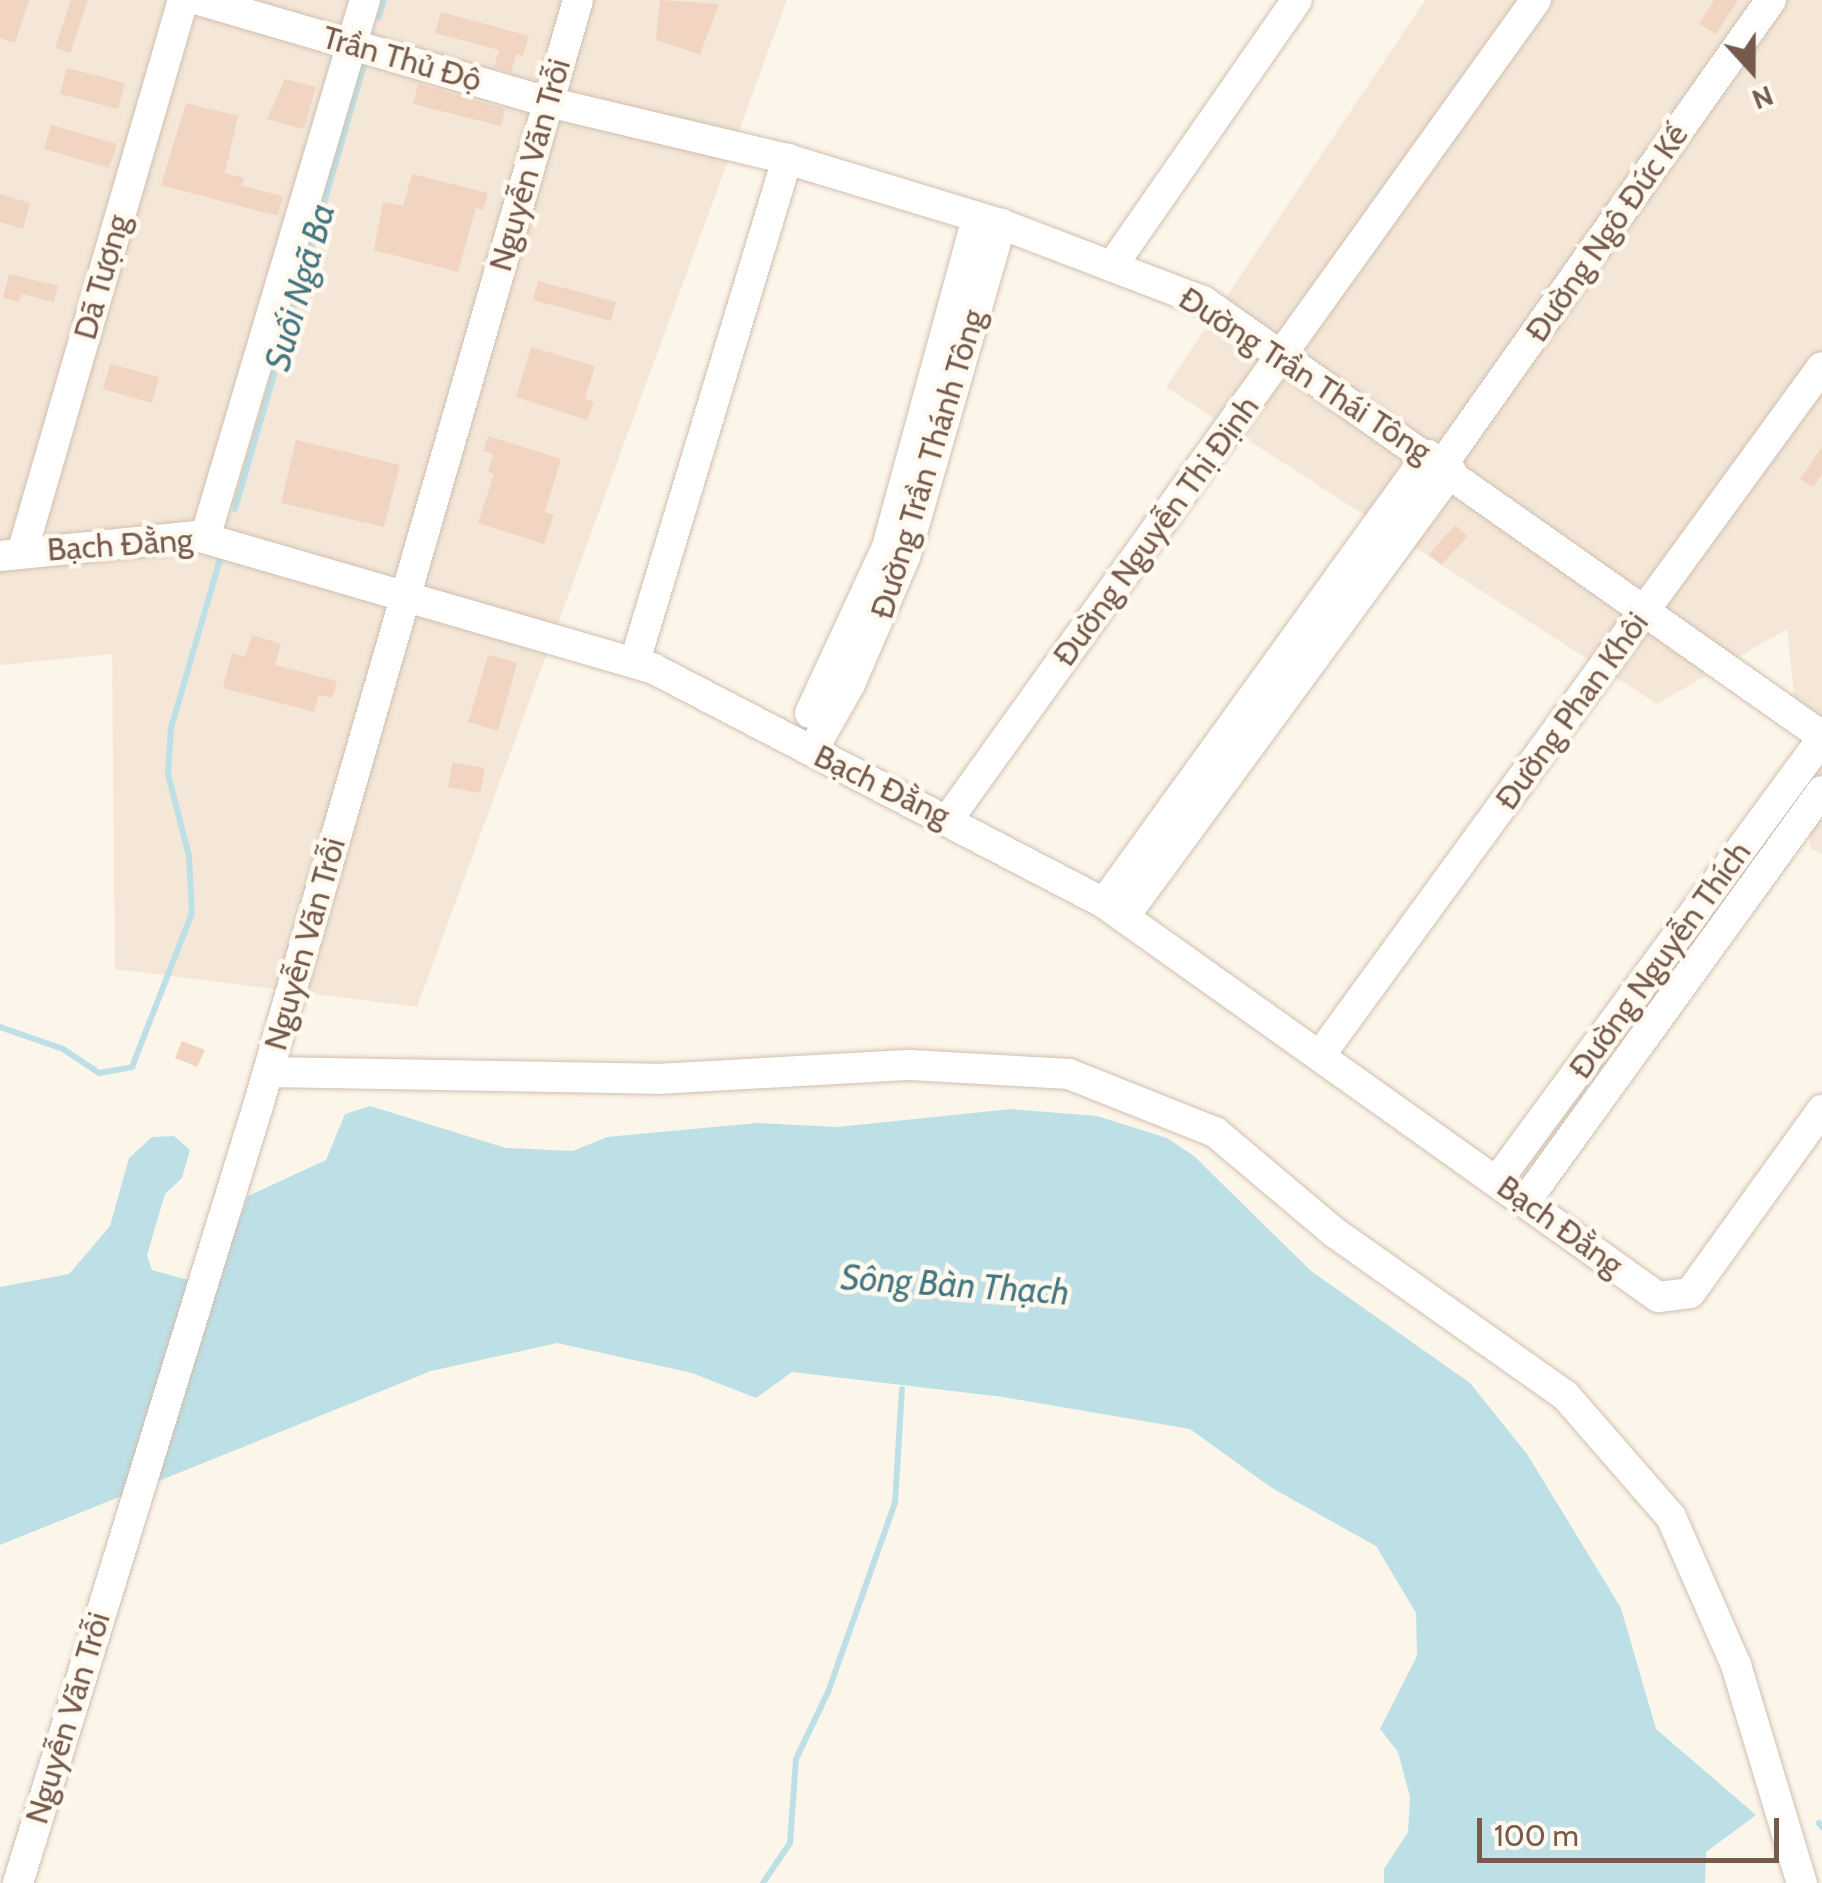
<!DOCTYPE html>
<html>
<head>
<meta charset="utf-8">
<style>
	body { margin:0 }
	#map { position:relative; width:1822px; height:1883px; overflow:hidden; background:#fcf5e9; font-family:Cabin,sans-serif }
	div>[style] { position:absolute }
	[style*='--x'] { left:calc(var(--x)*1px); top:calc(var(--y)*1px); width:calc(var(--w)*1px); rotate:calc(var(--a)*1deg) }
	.residential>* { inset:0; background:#f4e7d7 }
	.water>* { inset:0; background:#bde0e6 }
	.stream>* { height:6px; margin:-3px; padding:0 3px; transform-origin:3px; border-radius:3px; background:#bde0e6 }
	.building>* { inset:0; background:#f1d4c1 }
	.roads { filter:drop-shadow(0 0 2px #d0bfb1) drop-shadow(0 0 2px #d0bfb1) }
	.minor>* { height:30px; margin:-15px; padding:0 15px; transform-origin:15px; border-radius:15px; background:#fff }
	span { translate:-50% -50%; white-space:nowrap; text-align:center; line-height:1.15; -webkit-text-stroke:9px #fff9ef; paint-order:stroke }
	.street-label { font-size:32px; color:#765b4d }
	.water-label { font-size:35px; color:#437782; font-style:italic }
	.north { position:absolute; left:1702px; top:20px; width:100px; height:100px; -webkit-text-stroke:8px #fff9ef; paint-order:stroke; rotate:159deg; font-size:28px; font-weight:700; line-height:40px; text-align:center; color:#765b4d }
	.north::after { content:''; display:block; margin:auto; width:35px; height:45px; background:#765b4d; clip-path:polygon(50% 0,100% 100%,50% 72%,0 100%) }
	.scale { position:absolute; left:1477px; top:1818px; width:302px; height:45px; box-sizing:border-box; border:5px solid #765b4d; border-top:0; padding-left:12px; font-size:30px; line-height:35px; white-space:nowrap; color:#765b4d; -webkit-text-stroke:8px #fff9ef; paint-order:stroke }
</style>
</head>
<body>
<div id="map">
	<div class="residential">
		<div style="clip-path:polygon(0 0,787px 0,417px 1007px,115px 969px,112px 654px,0 665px)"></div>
		<div style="clip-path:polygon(1425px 0,1822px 0,1822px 854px,1811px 849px,1787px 629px,1657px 704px,1166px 387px)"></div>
	</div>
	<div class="water">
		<div style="clip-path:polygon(370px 1106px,506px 1148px,573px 1151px,607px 1137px,757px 1123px,838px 1127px,1011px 1109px,1097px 1116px,1167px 1138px,1194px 1156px,1311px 1271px,1470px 1383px,1527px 1454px,1621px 1608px,1656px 1729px,1756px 1815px,1706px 1852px,1705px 1883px,1384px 1883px,1384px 1869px,1408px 1832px,1410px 1797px,1398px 1752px,1380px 1729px,1417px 1656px,1416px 1613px,1376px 1546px,1272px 1488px,1190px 1429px,1003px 1397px,792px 1372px,756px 1398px,692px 1373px,557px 1343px,431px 1371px,0 1545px,0 1287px,69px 1274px,110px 1226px,129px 1158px,152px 1137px,174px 1136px,190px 1150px,182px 1178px,165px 1194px,147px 1255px,152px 1270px,214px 1287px,248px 1196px,326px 1160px,345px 1114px)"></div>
	</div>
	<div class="stream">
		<div style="--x:379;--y:17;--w:18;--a:-74"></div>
		<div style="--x:235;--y:509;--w:462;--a:-73.8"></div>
		<div style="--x:0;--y:1027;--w:67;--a:19.2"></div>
		<div style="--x:63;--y:1049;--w:43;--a:33.7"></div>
		<div style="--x:99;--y:1073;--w:34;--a:-10"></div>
		<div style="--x:132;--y:1067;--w:165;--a:-68.7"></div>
		<div style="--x:192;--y:913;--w:57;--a:-93"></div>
		<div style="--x:189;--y:856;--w:85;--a:-104.4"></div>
		<div style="--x:168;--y:774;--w:46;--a:-86.3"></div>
		<div style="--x:171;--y:728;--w:179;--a:-73.8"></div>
		<div style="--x:1819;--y:1823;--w:5;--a:53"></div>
		<div style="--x:763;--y:1883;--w:48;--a:-56"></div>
		<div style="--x:790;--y:1843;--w:84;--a:-85.9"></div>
		<div style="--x:796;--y:1759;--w:74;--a:-64.5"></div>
		<div style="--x:828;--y:1692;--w:201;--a:-70.5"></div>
		<div style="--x:895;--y:1503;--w:114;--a:-86.5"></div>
	</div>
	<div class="building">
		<div style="clip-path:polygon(0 0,29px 0,15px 43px,0 38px)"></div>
		<div style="clip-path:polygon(71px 0,88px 0,70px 53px,55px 48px)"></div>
		<div style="clip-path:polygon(660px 0,719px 4px,700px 54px,656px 40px)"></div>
		<div style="clip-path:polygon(1714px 0,1738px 0,1716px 34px,1699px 24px)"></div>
		<div style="clip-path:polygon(441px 12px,529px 36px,523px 56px,516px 54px,511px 72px,494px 67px,499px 50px,435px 33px)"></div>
		<div style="clip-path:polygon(67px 68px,125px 83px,118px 109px,60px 94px)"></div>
		<div style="clip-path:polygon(285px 79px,316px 87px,304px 129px,267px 119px)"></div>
		<div style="clip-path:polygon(418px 84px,505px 109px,501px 126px,413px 104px)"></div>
		<div style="clip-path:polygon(186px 103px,238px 116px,225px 173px,244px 178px,242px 186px,283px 196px,278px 216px,161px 185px)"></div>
		<div style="clip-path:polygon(51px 125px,117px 144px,109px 168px,44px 149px)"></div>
		<div style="clip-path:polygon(412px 174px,488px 193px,483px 210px,476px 208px,458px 272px,374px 250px,383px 202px,403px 206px)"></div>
		<div style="clip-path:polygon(0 194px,30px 203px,23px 229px,0 222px)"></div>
		<div style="clip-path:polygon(9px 274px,58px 286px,54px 302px,22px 294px,19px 302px,3px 298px)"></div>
		<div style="clip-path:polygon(538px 281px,616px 302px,611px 321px,533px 300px)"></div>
		<div style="clip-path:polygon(531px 347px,595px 366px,585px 399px,594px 402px,587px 420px,516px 397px)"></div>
		<div style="clip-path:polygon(110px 364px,159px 377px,152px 403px,103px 389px)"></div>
		<div style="clip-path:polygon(488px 436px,561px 459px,545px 512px,554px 515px,544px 544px,478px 523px,494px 474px,488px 472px,493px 454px,483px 451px)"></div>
		<div style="clip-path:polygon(296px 440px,400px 465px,384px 527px,281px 503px)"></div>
		<div style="clip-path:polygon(1822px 447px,1822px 474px,1813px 487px,1800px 479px)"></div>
		<div style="clip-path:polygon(1455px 525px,1468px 536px,1441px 565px,1429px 554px)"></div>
		<div style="clip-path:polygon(252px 635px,281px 644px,275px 665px,337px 681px,332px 698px,319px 695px,314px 712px,223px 688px,232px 653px,245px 657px)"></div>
		<div style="clip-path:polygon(488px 655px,517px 663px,498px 731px,468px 722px)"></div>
		<div style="clip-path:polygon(453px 762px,485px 768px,480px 793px,448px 787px)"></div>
		<div style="clip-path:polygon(182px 1041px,205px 1050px,197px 1067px,175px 1058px)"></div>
	</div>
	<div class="roads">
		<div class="minor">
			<div style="--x:199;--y:0;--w:364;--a:16.3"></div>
			<div style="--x:548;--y:102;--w:246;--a:13.4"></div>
			<div style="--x:787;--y:159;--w:224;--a:16.9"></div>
			<div style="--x:1001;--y:224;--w:216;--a:20.9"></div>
			<div style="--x:1203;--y:301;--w:757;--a:35.1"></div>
			<div style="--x:1112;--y:266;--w:324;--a:-55.2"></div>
			<div style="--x:1442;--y:465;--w:570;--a:-54.72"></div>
			<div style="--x:205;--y:538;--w:561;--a:-73.44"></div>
			<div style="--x:22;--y:553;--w:576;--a:-73.77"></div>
			<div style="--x:0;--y:556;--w:198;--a:-5.8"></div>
			<div style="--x:197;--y:536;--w:476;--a:16.2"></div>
			<div style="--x:654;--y:669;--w:507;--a:27.47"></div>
			<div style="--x:1104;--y:903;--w:680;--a:35.42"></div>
			<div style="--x:1658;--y:1297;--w:32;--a:-7"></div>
			<div style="--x:1690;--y:1293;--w:226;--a:-54.2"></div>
			<div style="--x:635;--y:661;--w:525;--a:-73.15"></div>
			<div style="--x:810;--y:713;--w:183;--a:-65.1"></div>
			<div style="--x:887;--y:547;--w:341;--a:-74.7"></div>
			<div style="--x:812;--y:751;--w:77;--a:-60.4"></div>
			<div style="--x:850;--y:684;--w:138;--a:-66.6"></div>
			<div style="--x:905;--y:557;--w:347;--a:-73.9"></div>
			<div style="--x:949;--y:818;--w:1007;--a:-54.34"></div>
			<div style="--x:1104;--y:903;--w:553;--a:-54.13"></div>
			<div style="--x:1124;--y:917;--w:553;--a:-53.75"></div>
			<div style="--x:1321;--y:1054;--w:850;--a:-53.9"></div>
			<div style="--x:268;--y:1072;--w:389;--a:1"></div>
			<div style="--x:657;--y:1079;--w:254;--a:-3.2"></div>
			<div style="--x:911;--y:1065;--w:158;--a:3.3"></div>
			<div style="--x:1069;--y:1074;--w:157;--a:21.7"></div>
			<div style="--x:1215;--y:1132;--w:157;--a:40.1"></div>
			<div style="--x:1335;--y:1233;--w:281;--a:35.2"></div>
			<div style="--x:1565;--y:1395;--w:162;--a:49"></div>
			<div style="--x:1671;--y:1517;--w:162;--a:66.3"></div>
			<div style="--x:1736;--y:1665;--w:228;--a:73.2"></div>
			<div style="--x:1497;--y:1181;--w:549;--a:-53.67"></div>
			<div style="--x:1525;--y:1202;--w:507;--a:-54.15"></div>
			<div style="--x:18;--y:1883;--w:813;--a:-72.84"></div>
			<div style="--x:258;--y:1106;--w:1151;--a:-73.86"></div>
		</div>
	</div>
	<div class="street-label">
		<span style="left:402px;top:59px;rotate:16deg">Trần Thủ Độ</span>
		<span style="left:530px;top:165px;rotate:-74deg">Nguyễn Văn Trỗi</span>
		<span style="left:1607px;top:233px;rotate:-55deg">Đường Ngô Đức Kế</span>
		<span style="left:102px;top:277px;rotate:-74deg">Dã Tượng</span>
		<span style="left:1305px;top:375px;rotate:33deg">Đường Trần Thái Tông</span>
		<span style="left:928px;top:464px;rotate:-73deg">Đường Trần Thánh Tông</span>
		<span style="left:1156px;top:531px;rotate:-54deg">Đường Nguyễn Thị Định</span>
		<span style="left:120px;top:545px;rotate:-4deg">Bạch Đằng</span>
		<span style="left:1572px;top:711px;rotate:-54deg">Đường Phan Khôi</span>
		<span style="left:882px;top:786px;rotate:26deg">Bạch Đằng</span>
		<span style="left:305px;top:944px;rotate:-74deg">Nguyễn Văn Trỗi</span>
		<span style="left:1660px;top:960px;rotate:-54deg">Đường Nguyễn Thích</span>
		<span style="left:1560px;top:1226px;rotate:36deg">Bạch Đằng</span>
		<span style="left:68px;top:1718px;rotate:-73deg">Nguyễn Văn Trỗi</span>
	</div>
	<div class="water-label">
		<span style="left:300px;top:287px;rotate:-74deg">Suối Ngã Ba</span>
		<span style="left:955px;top:1285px;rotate:4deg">Sông Bàn Thạch</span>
	</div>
	<div class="north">N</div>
	<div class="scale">100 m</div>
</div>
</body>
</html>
